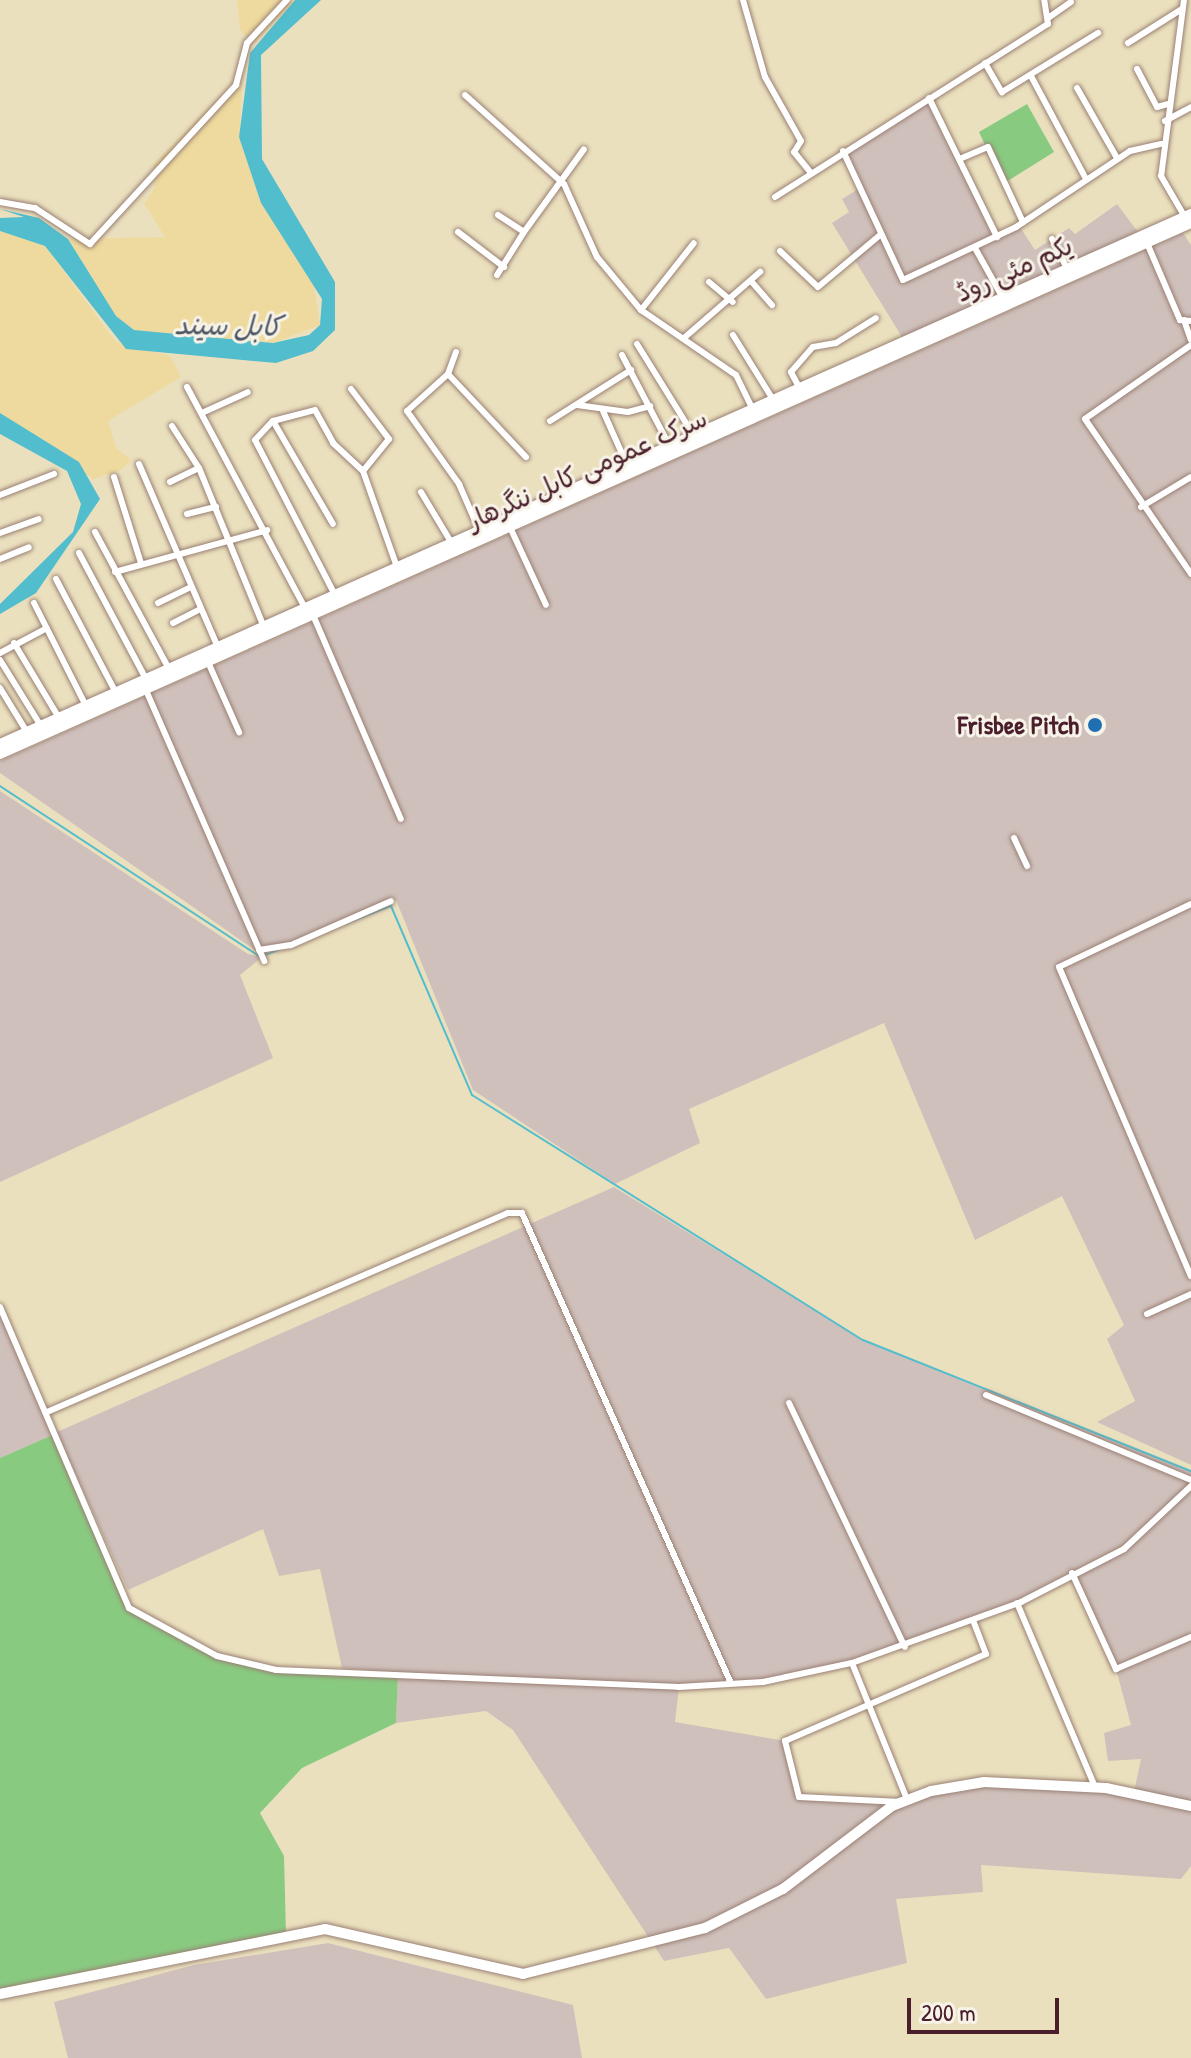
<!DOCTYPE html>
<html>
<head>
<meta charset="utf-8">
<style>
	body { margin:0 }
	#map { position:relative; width:1191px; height:2058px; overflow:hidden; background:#ebe0be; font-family:"Patrick Hand","Playpen Sans Arabic",sans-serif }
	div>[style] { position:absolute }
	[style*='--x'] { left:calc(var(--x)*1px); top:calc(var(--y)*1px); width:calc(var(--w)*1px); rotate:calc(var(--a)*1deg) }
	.industrial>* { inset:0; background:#d0c0bc }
	.green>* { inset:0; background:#89ca81 }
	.sand>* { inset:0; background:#eeda9e }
	.water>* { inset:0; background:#52bdcd }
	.stream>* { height:2px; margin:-1px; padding:0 1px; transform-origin:1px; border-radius:1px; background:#52bdcd }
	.roads { filter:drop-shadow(0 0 2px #9a8074) drop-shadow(0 0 2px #9a8074) }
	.minor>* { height:6px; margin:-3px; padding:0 3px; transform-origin:3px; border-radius:3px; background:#fff }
	.trunk>* { height:10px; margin:-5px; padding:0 5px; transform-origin:5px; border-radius:5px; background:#fff }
	.dots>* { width:22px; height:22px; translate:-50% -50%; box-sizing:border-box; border:4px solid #f7f3e8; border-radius:50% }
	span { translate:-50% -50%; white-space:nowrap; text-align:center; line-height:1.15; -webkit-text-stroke:6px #f7f3e8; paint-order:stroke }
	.street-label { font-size:26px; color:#4a1f2b }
	.poi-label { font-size:26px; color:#4a1f2b; font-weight:700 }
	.right { translate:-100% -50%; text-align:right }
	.water-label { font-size:28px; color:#4d5664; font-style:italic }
	.scale { position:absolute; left:907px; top:1998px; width:152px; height:36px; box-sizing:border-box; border:4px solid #4a1f2b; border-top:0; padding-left:10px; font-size:24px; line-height:28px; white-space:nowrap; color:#4a1f2b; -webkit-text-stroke:6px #f7f3e8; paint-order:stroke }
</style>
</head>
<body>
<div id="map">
	<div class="industrial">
		<div style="clip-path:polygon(929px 98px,994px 238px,1020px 227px,1035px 250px,1069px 228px,1075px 234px,1117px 204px,1141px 236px,905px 342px,832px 223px,849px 212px,842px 199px,860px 188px,843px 151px)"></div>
		<div style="clip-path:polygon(1183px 233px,1191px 245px,1191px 1465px,1097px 1422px,1135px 1401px,1107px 1339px,1124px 1325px,1062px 1196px,975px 1240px,884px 1023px,689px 1109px,700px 1143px,615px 1184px,473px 1090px,396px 900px,262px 955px,0 773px,0 761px)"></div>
		<div style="clip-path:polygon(0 791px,248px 954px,262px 957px,240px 975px,273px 1058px,0 1182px)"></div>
		<div style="clip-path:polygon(evenodd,614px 1187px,863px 1340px,1191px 1471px,1191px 1866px,1181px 1879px,981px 1865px,983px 1892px,896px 1899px,907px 1963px,766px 1999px,729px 1948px,664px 1961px,513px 1730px,486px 1711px,396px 1723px,398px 1673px,342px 1668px,320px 1569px,279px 1576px,263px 1529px,128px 1590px,57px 1433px,0 1458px,0 1308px,57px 1432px,614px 1187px,1072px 1574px,1116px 1669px,1131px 1725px,1104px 1733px,1108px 1761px,1141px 1759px,1134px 1792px,984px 1782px,902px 1801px,799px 1797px,785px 1741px,675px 1722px,679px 1688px,763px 1682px,852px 1663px,1021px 1602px,1072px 1574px)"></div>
		<div style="clip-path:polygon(328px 1943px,573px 2005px,582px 2058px,68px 2058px,54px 2002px,194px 1965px)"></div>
	</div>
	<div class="green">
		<div style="clip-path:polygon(1027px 104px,1054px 152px,1003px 184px,979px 132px)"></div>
		<div style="clip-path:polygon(57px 1433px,129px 1608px,217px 1656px,276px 1670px,398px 1673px,396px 1723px,302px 1768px,260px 1813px,284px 1856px,286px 1935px,0 1994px,0 1458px)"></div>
	</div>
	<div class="sand">
		<div style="clip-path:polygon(237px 0,295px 0,254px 43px,240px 30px)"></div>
		<div style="clip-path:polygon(232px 84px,242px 86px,239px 137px,261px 203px,313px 280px,320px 325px,273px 343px,134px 330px,116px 316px,68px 239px,165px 237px,144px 203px,155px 188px,153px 165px)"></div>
		<div style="clip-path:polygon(0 231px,45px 246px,116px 342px,170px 356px,181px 377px,108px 421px,116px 448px,131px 460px,121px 470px,93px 479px,0 413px)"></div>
	</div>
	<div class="water">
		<div style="clip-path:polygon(295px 0,321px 0,261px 55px,262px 159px,335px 282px,335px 330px,313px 351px,276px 363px,126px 349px,45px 246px,0 231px,0 218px,24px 217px,0 209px,39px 218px,68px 239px,116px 316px,134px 330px,273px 343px,309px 335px,320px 325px,322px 299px,261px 203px,239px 137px,250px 53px)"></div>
		<div style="clip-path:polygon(0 413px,79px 462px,100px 499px,36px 593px,0 614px,0 604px,73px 532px,81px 504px,67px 471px,0 434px)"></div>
	</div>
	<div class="stream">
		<div style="--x:0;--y:786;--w:311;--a:33.3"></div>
		<div style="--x:260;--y:957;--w:141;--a:-21.3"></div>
		<div style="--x:391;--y:906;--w:206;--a:66.8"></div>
		<div style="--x:472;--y:1095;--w:461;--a:32.1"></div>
		<div style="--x:863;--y:1340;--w:353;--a:21.8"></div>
	</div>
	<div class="roads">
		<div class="minor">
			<div style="--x:743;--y:0;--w:80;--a:74.1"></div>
			<div style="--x:765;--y:77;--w:73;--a:60.6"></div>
			<div style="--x:801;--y:141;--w:13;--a:122"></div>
			<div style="--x:794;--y:152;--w:26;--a:51"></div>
			<div style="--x:1184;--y:0;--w:177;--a:97.4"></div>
			<div style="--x:1161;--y:176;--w:48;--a:59.7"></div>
			<div style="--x:1048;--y:18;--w:28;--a:-35"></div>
			<div style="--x:1128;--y:43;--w:64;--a:-32.2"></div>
			<div style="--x:985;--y:63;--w:34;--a:60"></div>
			<div style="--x:1002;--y:92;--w:113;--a:-31.6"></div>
			<div style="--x:1137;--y:69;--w:43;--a:62.2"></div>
			<div style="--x:1157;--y:107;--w:11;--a:-15"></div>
			<div style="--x:1031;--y:76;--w:117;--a:61.9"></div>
			<div style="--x:1077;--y:88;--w:81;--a:60.3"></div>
			<div style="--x:465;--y:95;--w:133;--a:42"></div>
			<div style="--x:564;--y:184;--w:80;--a:65.7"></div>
			<div style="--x:597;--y:257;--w:69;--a:50.3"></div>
			<div style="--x:641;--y:310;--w:115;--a:34.4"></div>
			<div style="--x:736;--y:375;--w:39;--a:64"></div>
			<div style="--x:929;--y:98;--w:155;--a:63.9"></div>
			<div style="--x:1165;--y:121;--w:30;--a:-28"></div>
			<div style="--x:843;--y:151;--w:142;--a:65.1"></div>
			<div style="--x:903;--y:280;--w:125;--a:-25.1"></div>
			<div style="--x:1016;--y:227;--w:137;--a:-33.7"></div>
			<div style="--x:1130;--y:151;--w:32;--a:-13"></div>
			<div style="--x:962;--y:158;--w:28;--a:-23"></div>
			<div style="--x:988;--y:147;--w:83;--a:65"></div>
			<div style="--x:775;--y:197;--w:323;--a:-32.4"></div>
			<div style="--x:1048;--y:24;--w:24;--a:-99"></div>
			<div style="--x:0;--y:202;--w:36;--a:10"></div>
			<div style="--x:35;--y:208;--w:66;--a:33.2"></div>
			<div style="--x:90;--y:244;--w:216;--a:-47.4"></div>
			<div style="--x:236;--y:85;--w:43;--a:-75.3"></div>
			<div style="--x:247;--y:43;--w:59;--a:-47.1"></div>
			<div style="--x:498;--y:215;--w:31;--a:33"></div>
			<div style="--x:524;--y:232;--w:102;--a:-54.1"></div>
			<div style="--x:458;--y:232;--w:58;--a:37.3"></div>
			<div style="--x:1052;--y:239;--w:35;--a:63"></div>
			<div style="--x:1147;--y:243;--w:84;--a:66.8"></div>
			<div style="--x:1180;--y:320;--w:11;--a:5"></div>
			<div style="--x:975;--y:248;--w:57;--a:60.8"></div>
			<div style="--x:780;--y:251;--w:52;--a:43.5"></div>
			<div style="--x:818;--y:287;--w:81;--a:-40"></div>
			<div style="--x:497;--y:275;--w:51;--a:-57.9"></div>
			<div style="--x:751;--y:281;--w:32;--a:49"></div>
			<div style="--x:709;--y:282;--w:31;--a:40"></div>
			<div style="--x:641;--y:310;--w:85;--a:-51.7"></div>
			<div style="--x:1184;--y:320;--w:21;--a:71"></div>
			<div style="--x:733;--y:335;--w:78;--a:58.2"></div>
			<div style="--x:684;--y:338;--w:101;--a:-41"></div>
			<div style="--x:637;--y:344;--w:108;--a:58.2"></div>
			<div style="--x:1191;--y:345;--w:129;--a:145.1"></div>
			<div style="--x:1085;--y:419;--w:188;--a:55.6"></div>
			<div style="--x:456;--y:352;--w:23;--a:110"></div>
			<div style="--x:448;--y:374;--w:55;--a:137.9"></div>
			<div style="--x:407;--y:411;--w:90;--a:54.5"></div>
			<div style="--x:459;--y:484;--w:50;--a:66.5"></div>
			<div style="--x:622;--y:355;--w:104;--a:62.4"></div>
			<div style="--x:448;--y:374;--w:114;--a:46.8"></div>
			<div style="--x:187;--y:387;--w:251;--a:61.9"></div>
			<div style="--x:351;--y:389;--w:63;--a:52.8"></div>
			<div style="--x:389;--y:439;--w:41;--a:129.1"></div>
			<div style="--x:800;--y:389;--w:19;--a:-118"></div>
			<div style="--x:791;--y:372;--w:33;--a:-49"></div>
			<div style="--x:813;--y:347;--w:23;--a:-10"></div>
			<div style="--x:836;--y:343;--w:47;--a:-32"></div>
			<div style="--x:577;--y:405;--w:51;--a:7.8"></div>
			<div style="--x:628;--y:412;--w:23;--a:-15"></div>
			<div style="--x:603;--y:411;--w:49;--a:66"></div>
			<div style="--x:204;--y:412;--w:48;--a:-24.4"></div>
			<div style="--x:273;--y:421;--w:119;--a:59.8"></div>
			<div style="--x:550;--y:421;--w:96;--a:-32.2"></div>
			<div style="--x:172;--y:426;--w:50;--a:57.3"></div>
			<div style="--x:199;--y:468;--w:172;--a:67.8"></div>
			<div style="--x:139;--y:464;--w:199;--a:66.7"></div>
			<div style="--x:114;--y:477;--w:90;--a:72.6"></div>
			<div style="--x:170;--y:482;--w:32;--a:-26"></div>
			<div style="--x:421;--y:492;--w:58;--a:59"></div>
			<div style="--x:0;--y:495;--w:58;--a:-21.3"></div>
			<div style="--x:1141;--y:507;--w:58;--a:-31"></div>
			<div style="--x:187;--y:514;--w:30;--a:-14"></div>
			<div style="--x:509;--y:525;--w:88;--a:65.2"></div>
			<div style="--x:95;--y:532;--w:156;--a:61.6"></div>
			<div style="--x:0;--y:533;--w:41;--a:-19.7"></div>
			<div style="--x:79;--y:553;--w:143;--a:62"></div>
			<div style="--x:0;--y:559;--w:31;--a:-22"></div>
			<div style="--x:115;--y:572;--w:158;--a:-15.4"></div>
			<div style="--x:56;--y:579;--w:129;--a:62.2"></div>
			<div style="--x:335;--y:595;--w:174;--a:-117.3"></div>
			<div style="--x:255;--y:440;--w:26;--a:-47"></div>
			<div style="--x:273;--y:421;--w:43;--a:-14.7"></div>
			<div style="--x:315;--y:410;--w:38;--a:61"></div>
			<div style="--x:333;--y:443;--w:41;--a:43"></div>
			<div style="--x:363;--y:471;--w:102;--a:70.5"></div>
			<div style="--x:34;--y:603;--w:115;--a:63.2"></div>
			<div style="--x:158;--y:603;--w:34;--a:-26"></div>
			<div style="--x:313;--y:615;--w:222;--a:66.7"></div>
			<div style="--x:173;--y:623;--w:30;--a:-27"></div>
			<div style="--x:14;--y:643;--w:87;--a:59"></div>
			<div style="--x:0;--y:653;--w:53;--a:-28"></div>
			<div style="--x:0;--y:660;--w:78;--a:58.2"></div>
			<div style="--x:208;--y:662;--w:77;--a:66.1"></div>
			<div style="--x:0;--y:688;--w:52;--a:58.5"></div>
			<div style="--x:145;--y:688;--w:298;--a:66.4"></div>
			<div style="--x:1014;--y:838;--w:31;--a:65"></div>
			<div style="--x:1191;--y:904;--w:146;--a:154.5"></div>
			<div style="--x:1059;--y:967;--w:336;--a:66.9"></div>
			<div style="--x:259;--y:950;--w:32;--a:-9"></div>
			<div style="--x:291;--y:945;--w:109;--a:-23.7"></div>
			<div style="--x:0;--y:1307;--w:327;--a:66.8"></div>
			<div style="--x:129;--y:1608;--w:100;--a:28.6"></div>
			<div style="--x:217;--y:1656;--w:61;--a:13.3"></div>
			<div style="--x:276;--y:1670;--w:403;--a:2.4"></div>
			<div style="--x:679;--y:1687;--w:84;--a:-3.4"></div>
			<div style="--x:763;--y:1682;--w:91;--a:-12.1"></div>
			<div style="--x:852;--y:1663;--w:180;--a:-19.8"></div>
			<div style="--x:1021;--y:1602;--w:116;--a:-27.2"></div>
			<div style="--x:1124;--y:1549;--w:92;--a:-43.2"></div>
			<div style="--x:1147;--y:1314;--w:48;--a:-24.4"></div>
			<div style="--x:986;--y:1395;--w:222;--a:22.5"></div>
			<div style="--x:789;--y:1403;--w:270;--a:64.6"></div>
			<div style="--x:47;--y:1412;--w:502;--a:-23.35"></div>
			<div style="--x:508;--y:1213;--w:14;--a:0"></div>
			<div style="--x:522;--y:1213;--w:512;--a:66.04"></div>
			<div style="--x:1072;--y:1573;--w:106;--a:65.4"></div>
			<div style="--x:1116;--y:1669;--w:82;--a:-23.1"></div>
			<div style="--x:1017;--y:1603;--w:200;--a:67"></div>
			<div style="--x:852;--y:1663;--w:147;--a:68"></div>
			<div style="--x:901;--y:1802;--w:102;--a:-177.2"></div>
			<div style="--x:799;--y:1797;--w:58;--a:-104"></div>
			<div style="--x:785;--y:1741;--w:219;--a:-23.4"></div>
			<div style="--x:986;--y:1654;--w:36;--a:-111"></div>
		</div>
		<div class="trunk">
			<div style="--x:0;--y:744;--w:1304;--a:-23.99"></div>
			<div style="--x:0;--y:754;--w:1304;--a:-24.03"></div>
			<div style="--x:0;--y:1994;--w:331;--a:-11.3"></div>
			<div style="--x:325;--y:1929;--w:203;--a:12.8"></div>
			<div style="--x:523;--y:1974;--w:188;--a:-14.2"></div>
			<div style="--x:705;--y:1928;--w:87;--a:-26.6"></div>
			<div style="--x:783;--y:1889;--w:137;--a:-37.3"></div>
			<div style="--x:892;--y:1806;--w:42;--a:-21"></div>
			<div style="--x:931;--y:1791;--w:54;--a:-9.6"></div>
			<div style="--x:984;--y:1782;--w:122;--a:2.8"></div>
			<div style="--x:1106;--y:1788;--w:87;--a:12"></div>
		</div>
	</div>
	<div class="dots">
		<div style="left:1095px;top:725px;background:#1f6fb2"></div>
	</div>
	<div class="street-label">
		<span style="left:1014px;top:269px;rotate:-24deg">یکم مئی روڈ</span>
		<span style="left:587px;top:469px;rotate:-24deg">سرک عمومی کابل ننگرهار</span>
	</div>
	<div class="poi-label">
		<span class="right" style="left:1079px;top:725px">Frisbee Pitch</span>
	</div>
	<div class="water-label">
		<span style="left:228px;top:325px;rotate:1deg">کابل سيند</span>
	</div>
	<div class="scale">200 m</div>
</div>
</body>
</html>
